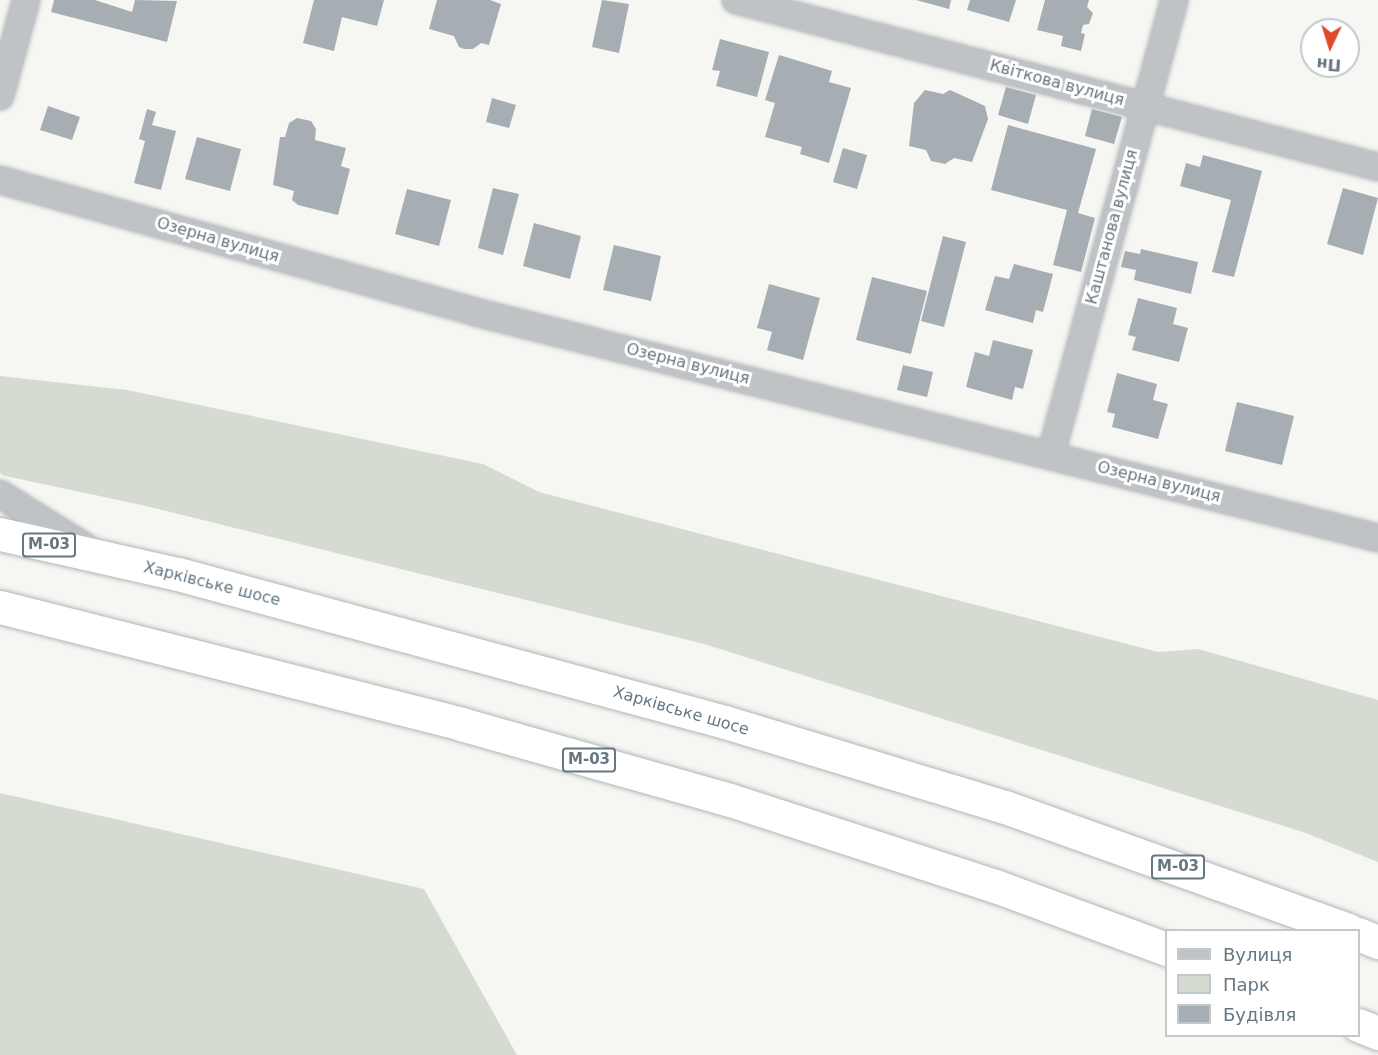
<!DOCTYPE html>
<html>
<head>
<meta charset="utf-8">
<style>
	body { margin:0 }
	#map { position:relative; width:1378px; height:1055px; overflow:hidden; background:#f6f6f3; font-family:"DejaVu Sans",sans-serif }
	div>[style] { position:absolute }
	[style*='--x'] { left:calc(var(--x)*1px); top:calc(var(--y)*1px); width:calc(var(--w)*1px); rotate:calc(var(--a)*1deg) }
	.green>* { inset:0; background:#d6dbd2 }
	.building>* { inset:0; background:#a6aeb3 }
	.roads { filter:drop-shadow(0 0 2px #b2b6b9) drop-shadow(0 0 2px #b2b6b9) }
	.minor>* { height:26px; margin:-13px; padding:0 13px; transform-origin:13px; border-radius:13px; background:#bfc3c6 }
	.highway>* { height:33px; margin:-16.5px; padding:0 16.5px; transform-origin:16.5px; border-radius:16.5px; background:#fff }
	span { translate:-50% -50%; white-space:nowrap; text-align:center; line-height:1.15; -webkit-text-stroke:6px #fff; paint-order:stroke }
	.shield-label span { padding:2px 4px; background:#fff; border:2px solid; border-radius:4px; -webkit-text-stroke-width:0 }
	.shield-label { font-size:15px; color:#667782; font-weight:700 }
	.street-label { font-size:16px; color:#667782 }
	.legend { position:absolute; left:1165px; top:929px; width:195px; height:108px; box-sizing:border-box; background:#fff; border:2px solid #c2c9cd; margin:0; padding:8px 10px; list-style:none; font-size:18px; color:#667782 }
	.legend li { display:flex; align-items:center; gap:12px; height:30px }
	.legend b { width:30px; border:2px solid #c2c9cd }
	.north { position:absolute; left:1300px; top:18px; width:60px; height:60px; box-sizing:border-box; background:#fff; border:2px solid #c2c9cd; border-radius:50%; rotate:184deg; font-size:16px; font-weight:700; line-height:24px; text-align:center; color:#667782 }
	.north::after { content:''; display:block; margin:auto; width:21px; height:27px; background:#dc4c2c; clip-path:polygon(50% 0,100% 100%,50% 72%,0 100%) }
</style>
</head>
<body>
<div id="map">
	<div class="green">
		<div style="clip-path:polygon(0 376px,127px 390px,483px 464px,539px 492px,1158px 652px,1198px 649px,1378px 700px,1378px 862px,1303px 832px,704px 644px,142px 505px,5px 476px,0 473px)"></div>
		<div style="clip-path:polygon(0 793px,424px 889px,517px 1055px,0 1055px)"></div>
	</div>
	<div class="building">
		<div style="clip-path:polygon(54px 0,95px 0,132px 12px,135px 0,177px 1px,167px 42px,51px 12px)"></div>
		<div style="clip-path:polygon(314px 0,384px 0,377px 26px,342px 17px,334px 51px,303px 43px)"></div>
		<div style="clip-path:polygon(437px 0,490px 0,501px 4px,489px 45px,481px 43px,473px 49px,464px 49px,459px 47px,454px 36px,429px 29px)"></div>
		<div style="clip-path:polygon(602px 0,629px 4px,619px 53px,592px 47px)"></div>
		<div style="clip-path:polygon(916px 0,951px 0,949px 9px)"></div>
		<div style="clip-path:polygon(970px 0,1016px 0,1009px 22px,967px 10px)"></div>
		<div style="clip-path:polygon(1045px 0,1089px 0,1087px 7px,1093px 13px,1089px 24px,1083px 25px,1081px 33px,1085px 34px,1081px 51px,1061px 46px,1063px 36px,1037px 30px)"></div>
		<div style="clip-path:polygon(720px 39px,769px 52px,757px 97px,716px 86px,720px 71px,712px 70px)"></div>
		<div style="clip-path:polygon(779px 55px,832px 71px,829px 82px,851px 88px,829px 163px,800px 154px,802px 147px,765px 137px,775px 103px,765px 100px)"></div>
		<div style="clip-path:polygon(1006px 87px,1036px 95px,1028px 124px,998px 115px)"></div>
		<div style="clip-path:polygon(925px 90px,943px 94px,950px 90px,985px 106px,988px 119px,972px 162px,954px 158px,945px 164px,931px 161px,926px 150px,909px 146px,914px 103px)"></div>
		<div style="clip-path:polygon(492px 98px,516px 105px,509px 128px,486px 122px)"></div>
		<div style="clip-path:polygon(48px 106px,80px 117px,72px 140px,40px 130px)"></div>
		<div style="clip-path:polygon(147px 109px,156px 112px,152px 125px,176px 131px,161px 190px,134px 183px,145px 141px,139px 139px)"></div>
		<div style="clip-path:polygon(1092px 109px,1122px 117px,1114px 144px,1085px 136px)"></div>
		<div style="clip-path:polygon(297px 118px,311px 121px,316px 129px,315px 140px,346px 148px,341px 166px,350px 169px,338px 215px,298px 205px,292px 200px,294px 191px,273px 185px,280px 137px,285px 137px,289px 123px)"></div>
		<div style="clip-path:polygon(1008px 125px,1096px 149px,1078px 213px,1095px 218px,1081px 272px,1053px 265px,1067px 210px,991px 190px)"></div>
		<div style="clip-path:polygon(197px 137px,241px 149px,230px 191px,185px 179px)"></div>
		<div style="clip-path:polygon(843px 148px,867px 155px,857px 189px,833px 182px)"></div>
		<div style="clip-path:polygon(1203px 155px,1262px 171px,1234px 277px,1212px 272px,1231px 200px,1180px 186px,1186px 163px,1200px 167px)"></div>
		<div style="clip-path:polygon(493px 188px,519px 194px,503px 255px,478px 248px)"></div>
		<div style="clip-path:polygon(1343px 188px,1378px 198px,1363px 255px,1327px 244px)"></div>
		<div style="clip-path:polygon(407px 189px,451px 200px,439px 246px,395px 234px)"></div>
		<div style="clip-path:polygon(534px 223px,581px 236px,570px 279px,523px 266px)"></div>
		<div style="clip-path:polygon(943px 236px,966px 242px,944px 327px,921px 321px)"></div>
		<div style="clip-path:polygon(614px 245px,661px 256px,651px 301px,603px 290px)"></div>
		<div style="clip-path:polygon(1141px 249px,1198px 262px,1191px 294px,1134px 280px,1136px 270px,1121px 267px,1125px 251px,1140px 254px)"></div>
		<div style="clip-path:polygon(1014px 264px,1053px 274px,1043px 312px,1036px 310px,1033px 323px,985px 310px,995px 276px,1009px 279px)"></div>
		<div style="clip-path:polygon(872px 277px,927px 291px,911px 354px,856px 340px)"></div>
		<div style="clip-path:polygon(769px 284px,820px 298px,803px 360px,767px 350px,772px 332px,757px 328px)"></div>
		<div style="clip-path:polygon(1138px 298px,1177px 308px,1173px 324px,1188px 328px,1179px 362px,1132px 350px,1136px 337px,1128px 335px)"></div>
		<div style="clip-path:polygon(993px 340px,1033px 350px,1023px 389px,1015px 387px,1012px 400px,966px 387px,975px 352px,989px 356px)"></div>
		<div style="clip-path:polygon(903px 365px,933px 372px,927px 397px,897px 390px)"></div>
		<div style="clip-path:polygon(1117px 373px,1157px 384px,1153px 400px,1168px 404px,1158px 439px,1112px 427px,1115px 414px,1107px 412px)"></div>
		<div style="clip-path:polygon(1237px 402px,1294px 416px,1282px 465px,1225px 451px)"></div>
	</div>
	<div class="roads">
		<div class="minor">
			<div style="--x:736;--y:0;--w:663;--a:14.58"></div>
			<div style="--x:0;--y:96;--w:99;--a:-74.8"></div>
			<div style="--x:0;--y:180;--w:493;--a:15.5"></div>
			<div style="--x:475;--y:312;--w:931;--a:14.05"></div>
			<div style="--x:1051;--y:454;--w:470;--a:-74.8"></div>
			<div style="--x:0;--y:494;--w:104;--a:32"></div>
		</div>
		<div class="highway">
			<div style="--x:0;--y:534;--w:182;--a:12.7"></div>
			<div style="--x:178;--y:574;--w:567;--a:15.14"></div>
			<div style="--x:725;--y:722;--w:293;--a:16.9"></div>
			<div style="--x:1005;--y:807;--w:365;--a:19.7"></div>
			<div style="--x:0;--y:607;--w:476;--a:14.2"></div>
			<div style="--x:461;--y:724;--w:280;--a:15.8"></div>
			<div style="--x:730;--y:800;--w:279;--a:18"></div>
			<div style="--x:995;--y:886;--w:182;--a:20.2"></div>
			<div style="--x:1358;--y:934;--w:22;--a:22"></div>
			<div style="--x:1358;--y:1025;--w:22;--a:22"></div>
		</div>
	</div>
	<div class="shield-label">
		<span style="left:49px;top:545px">М-03</span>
		<span style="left:589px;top:760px">М-03</span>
		<span style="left:1178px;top:867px">М-03</span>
	</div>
	<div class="street-label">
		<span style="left:1057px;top:83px;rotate:15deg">Квіткова вулиця</span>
		<span style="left:1112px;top:227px;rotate:-75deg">Каштанова вулиця</span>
		<span style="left:218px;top:240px;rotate:16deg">Озерна вулиця</span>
		<span style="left:688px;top:364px;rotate:14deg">Озерна вулиця</span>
		<span style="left:1159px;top:482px;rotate:14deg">Озерна вулиця</span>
		<span style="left:212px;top:584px;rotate:14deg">Харківське шосе</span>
		<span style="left:681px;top:711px;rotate:16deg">Харківське шосе</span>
	</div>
	<ul class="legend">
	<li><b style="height:8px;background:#bfc3c6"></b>Вулиця</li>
	<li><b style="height:16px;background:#d6dbd2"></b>Парк</li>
	<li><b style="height:16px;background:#a6aeb3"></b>Будівля</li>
	</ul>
	<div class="north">Пн</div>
</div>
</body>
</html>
